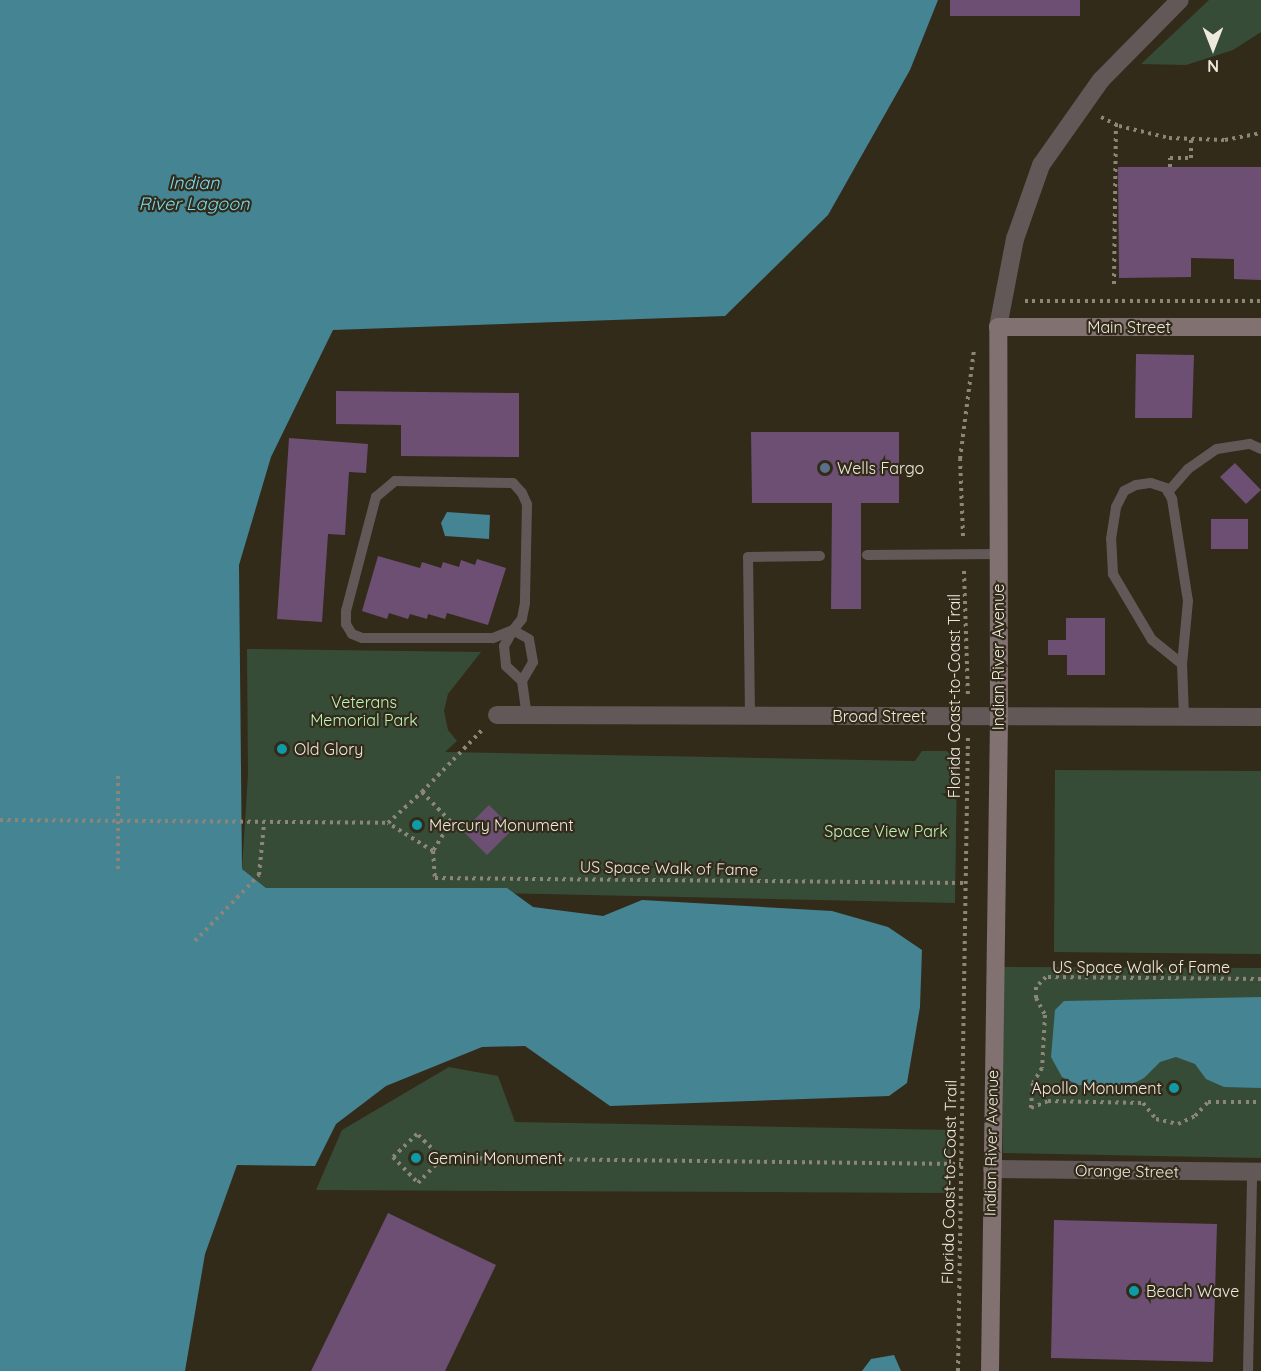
<!DOCTYPE html>
<html>
<head>
<meta charset="utf-8">
<style>
	body { margin:0 }
	#map { position:relative; width:1261px; height:1371px; overflow:hidden; background:#322b1a; font-family:Quicksand,sans-serif }
	div>[style] { position:absolute }
	[style*='--x'] { left:calc(var(--x)*1px); top:calc(var(--y)*1px); width:calc(var(--w)*1px); rotate:calc(var(--a)*1deg) }
	.green>* { inset:0; background:#374c37 }
	.water>* { inset:0; background:#458492 }
	.building>* { inset:0; background:#6c4f73 }
	.path>* { height:4px; margin-top:-2px; transform-origin:0; background:repeating-linear-gradient(90deg,#8c8678 0 3px,transparent 0 7.5px) }
	.lane>* { height:10px; margin:-5px; padding:0 5px; transform-origin:5px; border-radius:5px; background:#625858 }
	.street>* { height:18px; margin:-9px; padding:0 9px; transform-origin:9px; border-radius:9px; background:#625858 }
	.secondary>* { height:18px; margin:-9px; padding:0 9px; transform-origin:9px; border-radius:9px; background:#817171 }
	.dots>* { width:16px; height:16px; translate:-50% -50%; box-sizing:border-box; border:3px solid #322b1a; border-radius:50% }
	span { translate:-50% -50%; white-space:nowrap; text-align:center; line-height:1.15; -webkit-text-stroke:4.5px #322b1a; paint-order:stroke }
	.street-label { font-size:16px; color:#eee9df }
	.poi-label { font-size:16px; color:#eee9df }
	.left { translate:0 -50%; text-align:left }
	.right { translate:-100% -50%; text-align:right }
	.park-label { font-size:16px; color:#baf5bb }
	.water-label { font-size:18px; color:#78dcf2; font-style:italic }
	.north { position:absolute; left:1183px; top:18px; width:60px; height:60px; -webkit-text-stroke:4px #322b1a; paint-order:stroke; rotate:180deg; font-size:16px; font-weight:700; line-height:24px; text-align:center; color:#eee9df }
	.north::after { content:''; display:block; margin:auto; width:21px; height:27px; background:#eee9df; clip-path:polygon(50% 0,100% 100%,50% 72%,0 100%) }
</style>
</head>
<body>
<div id="map">
	<div class="green">
		<div style="clip-path:polygon(1209px 0,1261px 0,1261px 32px,1233px 50px,1186px 65px,1141px 64px)"></div>
		<div style="clip-path:polygon(247px 649px,481px 652px,448px 694px,444px 711px,448px 730px,457px 741px,445px 752px,915px 761px,922px 751px,947px 751px,957px 761px,955px 903px,266px 888px,242px 869px,248px 774px)"></div>
		<div style="clip-path:polygon(1055px 770px,1261px 771px,1261px 954px,1054px 952px)"></div>
		<div style="clip-path:polygon(1003px 967px,1261px 968px,1261px 1158px,1003px 1153px)"></div>
		<div style="clip-path:polygon(449px 1067px,498px 1076px,515px 1122px,951px 1130px,949px 1193px,316px 1190px,342px 1130px)"></div>
	</div>
	<div class="water">
		<div style="clip-path:polygon(0 0,938px 0,910px 70px,828px 215px,725px 316px,333px 330px,271px 457px,239px 565px,242px 869px,266px 888px,507px 888px,533px 907px,603px 916px,642px 900px,832px 911px,888px 927px,922px 950px,920px 1007px,907px 1083px,889px 1096px,610px 1106px,525px 1046px,482px 1047px,386px 1086px,336px 1124px,315px 1166px,237px 1165px,205px 1254px,185px 1371px,0 1371px)"></div>
		<div style="clip-path:polygon(447px 512px,490px 515px,489px 539px,445px 536px,441px 523px)"></div>
		<div style="clip-path:polygon(1261px 997px,1261px 1088px,1224px 1087px,1206px 1079px,1195px 1064px,1176px 1057px,1160px 1062px,1144px 1078px,1127px 1087px,1078px 1085px,1062px 1077px,1051px 1057px,1055px 1010px,1064px 1001px)"></div>
		<div style="clip-path:polygon(894px 1355px,901px 1371px,862px 1371px,871px 1359px)"></div>
	</div>
	<div class="building">
		<div style="clip-path:polygon(950px 0,1080px 0,1080px 16px,950px 16px)"></div>
		<div style="clip-path:polygon(1118px 167px,1261px 167px,1261px 280px,1234px 279px,1234px 259px,1191px 258px,1191px 277px,1119px 278px)"></div>
		<div style="clip-path:polygon(1136px 354px,1194px 355px,1192px 418px,1135px 418px)"></div>
		<div style="clip-path:polygon(336px 391px,519px 393px,519px 457px,401px 456px,401px 425px,336px 424px)"></div>
		<div style="clip-path:polygon(751px 432px,899px 432px,899px 503px,861px 503px,861px 609px,831px 609px,832px 503px,752px 503px)"></div>
		<div style="clip-path:polygon(289px 438px,368px 444px,366px 473px,349px 472px,345px 535px,328px 534px,322px 622px,277px 619px)"></div>
		<div style="clip-path:polygon(1235px 463px,1261px 490px,1246px 504px,1220px 477px)"></div>
		<div style="clip-path:polygon(1211px 519px,1248px 519px,1248px 549px,1211px 549px)"></div>
		<div style="clip-path:polygon(378px 556px,420px 568px,422px 562px,441px 568px,443px 562px,459px 567px,461px 560px,475px 565px,477px 559px,506px 568px,488px 625px,447px 613px,445px 619px,428px 614px,427px 619px,410px 614px,408px 619px,389px 613px,387px 619px,362px 611px)"></div>
		<div style="clip-path:polygon(1066px 618px,1105px 618px,1105px 675px,1067px 675px,1067px 655px,1048px 655px,1048px 640px,1066px 640px)"></div>
		<div style="clip-path:polygon(489px 805px,513px 829px,487px 855px,463px 831px)"></div>
		<div style="clip-path:polygon(388px 1213px,496px 1265px,445px 1371px,311px 1371px)"></div>
		<div style="clip-path:polygon(1054px 1220px,1217px 1224px,1213px 1362px,1051px 1358px)"></div>
	</div>
	<div class="path">
		<div style="--x:1101;--y:117;--w:20;--a:27"></div>
		<div style="--x:1119;--y:126;--w:51;--a:13.5"></div>
		<div style="--x:1169;--y:138;--w:56;--a:2"></div>
		<div style="--x:1225;--y:140;--w:37;--a:-11"></div>
		<div style="--x:1170;--y:167;--w:9;--a:-90"></div>
		<div style="--x:1170;--y:158;--w:21;--a:0"></div>
		<div style="--x:1191;--y:158;--w:19;--a:-90"></div>
		<div style="--x:1114;--y:284;--w:160;--a:-89.3"></div>
		<div style="--x:1025;--y:301;--w:236;--a:0"></div>
		<div style="--x:963;--y:536;--w:77;--a:-92.2"></div>
		<div style="--x:960;--y:459;--w:110;--a:-82.7"></div>
		<div style="--x:964;--y:571;--w:124;--a:88.2"></div>
		<div style="--x:118;--y:776;--w:95;--a:90"></div>
		<div style="--x:422;--y:792;--w:42;--a:46"></div>
		<div style="--x:451;--y:822;--w:34;--a:122"></div>
		<div style="--x:433;--y:851;--w:53;--a:-148.1"></div>
		<div style="--x:388;--y:823;--w:46;--a:-42.4"></div>
		<div style="--x:422;--y:792;--w:86;--a:-45.9"></div>
		<div style="--x:0;--y:820;--w:388;--a:0.4"></div>
		<div style="--x:433;--y:851;--w:27;--a:86"></div>
		<div style="--x:435;--y:878;--w:530;--a:0.54"></div>
		<div style="--x:195;--y:941;--w:92;--a:-45.9"></div>
		<div style="--x:259;--y:875;--w:51;--a:-84.4"></div>
		<div style="--x:1261;--y:979;--w:215;--a:-179.5"></div>
		<div style="--x:1046;--y:977;--w:14;--a:135"></div>
		<div style="--x:1036;--y:987;--w:11;--a:90"></div>
		<div style="--x:1036;--y:998;--w:19;--a:62"></div>
		<div style="--x:1045;--y:1015;--w:53;--a:93.2"></div>
		<div style="--x:1042;--y:1068;--w:17;--a:121"></div>
		<div style="--x:1033;--y:1083;--w:25;--a:95"></div>
		<div style="--x:1031;--y:1108;--w:18;--a:-22"></div>
		<div style="--x:1048;--y:1101;--w:95;--a:1.2"></div>
		<div style="--x:1143;--y:1103;--w:21;--a:51"></div>
		<div style="--x:1156;--y:1119;--w:23;--a:13"></div>
		<div style="--x:1178;--y:1124;--w:19;--a:-25"></div>
		<div style="--x:1195;--y:1116;--w:19;--a:-47"></div>
		<div style="--x:1208;--y:1102;--w:53;--a:0"></div>
		<div style="--x:442;--y:1158;--w:35;--a:-136"></div>
		<div style="--x:417;--y:1134;--w:33;--a:136"></div>
		<div style="--x:393;--y:1157;--w:36;--a:46"></div>
		<div style="--x:418;--y:1183;--w:35;--a:-46"></div>
		<div style="--x:442;--y:1158;--w:519;--a:0.66"></div>
		<div style="--x:958;--y:1371;--w:635;--a:-89.1"></div>
	</div>
	<div class="lane">
		<div style="--x:395;--y:481;--w:118;--a:1"></div>
		<div style="--x:513;--y:483;--w:13;--a:48"></div>
		<div style="--x:522;--y:493;--w:12;--a:66"></div>
		<div style="--x:527;--y:504;--w:99;--a:91.2"></div>
		<div style="--x:525;--y:603;--w:16;--a:101"></div>
		<div style="--x:522;--y:619;--w:14;--a:129"></div>
		<div style="--x:513;--y:630;--w:22;--a:158"></div>
		<div style="--x:493;--y:638;--w:131;--a:180"></div>
		<div style="--x:362;--y:638;--w:11;--a:-158"></div>
		<div style="--x:352;--y:634;--w:12;--a:-121"></div>
		<div style="--x:346;--y:624;--w:13;--a:-90"></div>
		<div style="--x:346;--y:611;--w:118;--a:-75.3"></div>
		<div style="--x:376;--y:497;--w:25;--a:-40"></div>
		<div style="--x:1168;--y:492;--w:30;--a:-49"></div>
		<div style="--x:1188;--y:469;--w:35;--a:-35"></div>
		<div style="--x:1217;--y:449;--w:33;--a:-9"></div>
		<div style="--x:1250;--y:444;--w:12;--a:24"></div>
		<div style="--x:867;--y:555;--w:132;--a:-0.4"></div>
		<div style="--x:1182;--y:664;--w:38;--a:-141"></div>
		<div style="--x:1152;--y:640;--w:77;--a:-120.6"></div>
		<div style="--x:1113;--y:574;--w:35;--a:-93"></div>
		<div style="--x:1111;--y:539;--w:32;--a:-81"></div>
		<div style="--x:1116;--y:507;--w:18;--a:-63"></div>
		<div style="--x:1124;--y:491;--w:13;--a:-27"></div>
		<div style="--x:1136;--y:485;--w:15;--a:-8"></div>
		<div style="--x:1151;--y:483;--w:16;--a:18"></div>
		<div style="--x:1166;--y:488;--w:13;--a:61"></div>
		<div style="--x:1172;--y:499;--w:103;--a:81.1"></div>
		<div style="--x:1188;--y:601;--w:63;--a:95.4"></div>
		<div style="--x:1182;--y:664;--w:53;--a:87.8"></div>
		<div style="--x:522;--y:681;--w:22;--a:-60"></div>
		<div style="--x:533;--y:662;--w:23;--a:-100"></div>
		<div style="--x:529;--y:639;--w:18;--a:-151"></div>
		<div style="--x:513;--y:630;--w:18;--a:119"></div>
		<div style="--x:504;--y:646;--w:20;--a:84"></div>
		<div style="--x:506;--y:666;--w:22;--a:43"></div>
		<div style="--x:522;--y:681;--w:34;--a:82"></div>
		<div style="--x:750;--y:717;--w:160;--a:-90.7"></div>
		<div style="--x:748;--y:557;--w:72;--a:-0.8"></div>
		<div style="--x:1248;--y:1371;--w:199;--a:-88.8"></div>
	</div>
	<div class="street">
		<div style="--x:998;--y:327;--w:90;--a:-79.1"></div>
		<div style="--x:1015;--y:239;--w:78;--a:-70.6"></div>
		<div style="--x:1041;--y:165;--w:104;--a:-54.8"></div>
		<div style="--x:1101;--y:80;--w:112;--a:-45.4"></div>
		<div style="--x:497;--y:715;--w:764;--a:0.15"></div>
		<div style="--x:992;--y:1169;--w:269;--a:0.6"></div>
	</div>
	<div class="secondary">
		<div style="--x:990;--y:1371;--w:655;--a:-89.21"></div>
		<div style="--x:999;--y:716;--w:389;--a:-90.1"></div>
		<div style="--x:998;--y:327;--w:263;--a:0"></div>
	</div>
	<div class="dots">
		<div style="left:825px;top:468px;background:#5c6f8a"></div>
		<div style="left:282px;top:749px;background:#0f9aa8"></div>
		<div style="left:417px;top:825px;background:#0f9aa8"></div>
		<div style="left:1174px;top:1088px;background:#0f9aa8"></div>
		<div style="left:416px;top:1158px;background:#0f9aa8"></div>
		<div style="left:1134px;top:1291px;background:#0f9aa8"></div>
	</div>
	<div class="street-label">
		<span style="left:1129px;top:327px">Main Street</span>
		<span style="left:998px;top:657px;rotate:-90deg">Indian River Avenue</span>
		<span style="left:954px;top:696px;rotate:-90deg">Florida Coast-to-Coast Trail</span>
		<span style="left:879px;top:716px">Broad Street</span>
		<span style="left:669px;top:868px;rotate:1deg">US Space Walk of Fame</span>
		<span style="left:1141px;top:967px">US Space Walk of Fame</span>
		<span style="left:991px;top:1143px;rotate:-89deg">Indian River Avenue</span>
		<span style="left:1127px;top:1171px;rotate:1deg">Orange Street</span>
		<span style="left:949px;top:1182px;rotate:-89deg">Florida Coast-to-Coast Trail</span>
	</div>
	<div class="poi-label">
		<span class="left" style="left:837px;top:468px">Wells Fargo</span>
		<span class="left" style="left:294px;top:749px">Old Glory</span>
		<span class="left" style="left:429px;top:825px">Mercury Monument</span>
		<span class="right" style="left:1162px;top:1088px">Apollo Monument</span>
		<span class="left" style="left:428px;top:1158px">Gemini Monument</span>
		<span class="left" style="left:1146px;top:1291px">Beach Wave</span>
	</div>
	<div class="park-label">
		<span style="left:364px;top:711px">Veterans<br>Memorial Park</span>
		<span style="left:886px;top:831px">Space View Park</span>
	</div>
	<div class="water-label">
		<span style="left:194px;top:194px">Indian<br>River Lagoon</span>
	</div>
	<div class="north">N</div>
</div>
</body>
</html>
